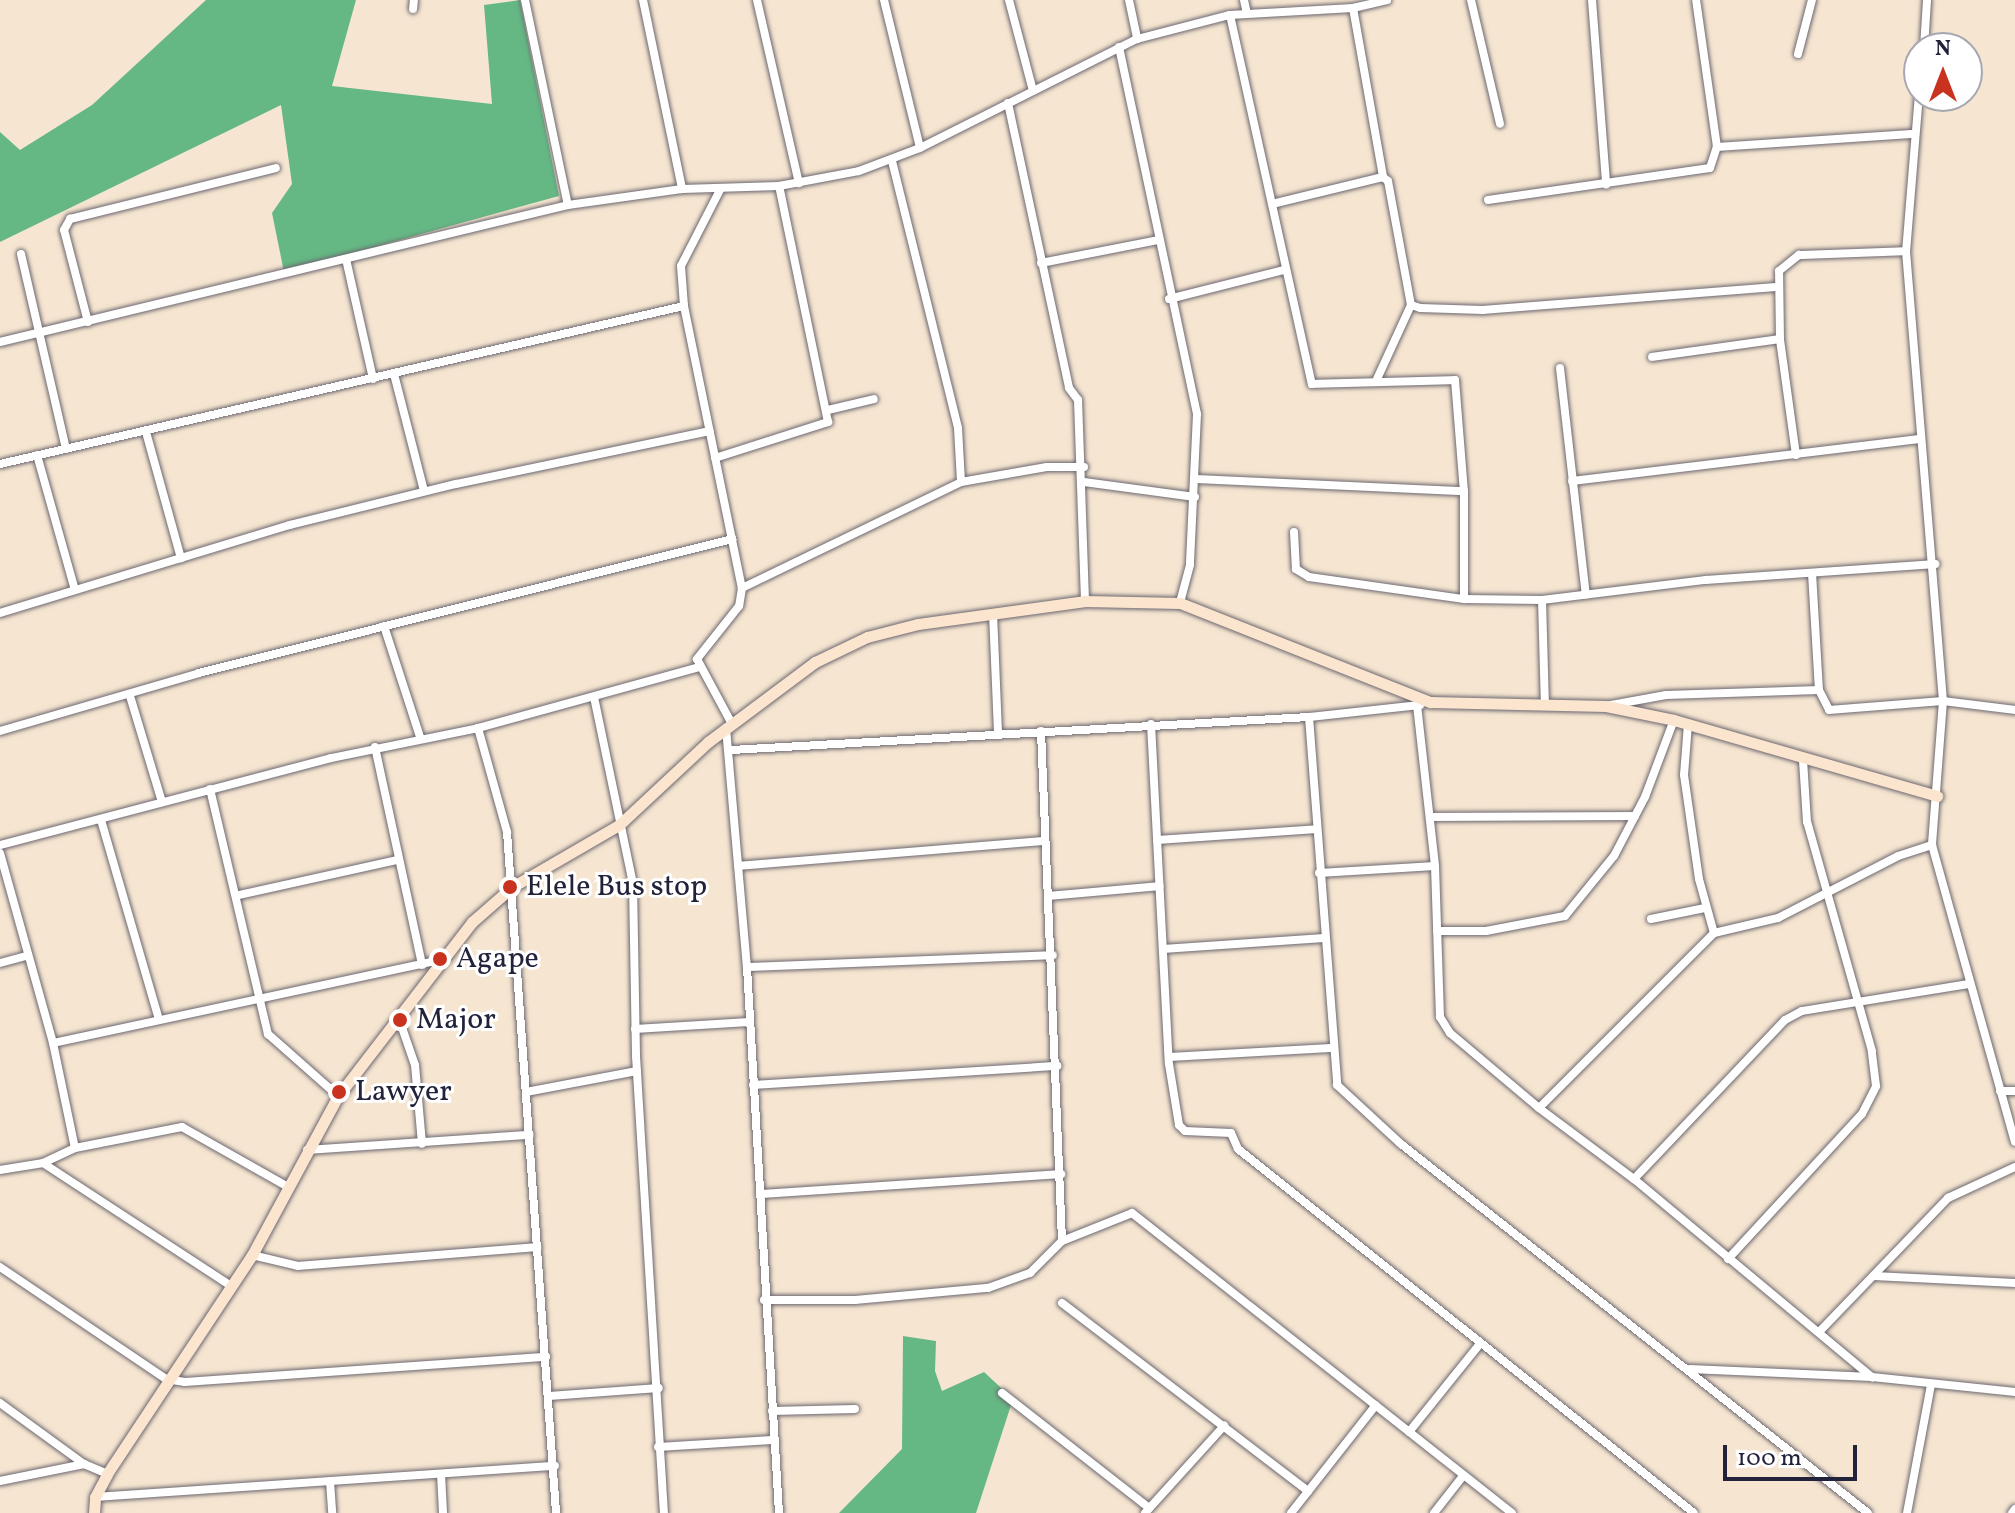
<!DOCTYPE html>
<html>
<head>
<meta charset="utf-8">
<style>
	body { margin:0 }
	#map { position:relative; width:2015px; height:1513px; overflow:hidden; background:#f6e6d1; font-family:Vollkorn,serif }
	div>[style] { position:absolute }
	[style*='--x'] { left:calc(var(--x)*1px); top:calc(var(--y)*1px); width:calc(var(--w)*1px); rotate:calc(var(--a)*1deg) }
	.forest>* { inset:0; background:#65b884 }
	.roads { filter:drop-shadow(0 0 2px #6c6770) drop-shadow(0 0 2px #6c6770) }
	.street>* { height:8px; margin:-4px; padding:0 4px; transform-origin:4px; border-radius:4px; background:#fff }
	.secondary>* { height:11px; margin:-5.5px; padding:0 5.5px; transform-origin:5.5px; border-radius:5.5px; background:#fbe5cf }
	.dots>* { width:22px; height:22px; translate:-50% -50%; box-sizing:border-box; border:4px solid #fff; border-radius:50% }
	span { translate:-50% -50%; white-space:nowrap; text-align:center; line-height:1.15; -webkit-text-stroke:6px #fff; paint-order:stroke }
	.poi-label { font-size:30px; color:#22223b }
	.left { translate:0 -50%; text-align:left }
	.north { position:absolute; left:1903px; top:32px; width:80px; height:80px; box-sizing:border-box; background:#fff; border:2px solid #a7a7b1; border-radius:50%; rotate:0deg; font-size:22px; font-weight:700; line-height:32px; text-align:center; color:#22223b }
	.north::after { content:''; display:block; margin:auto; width:28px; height:36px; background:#c8321e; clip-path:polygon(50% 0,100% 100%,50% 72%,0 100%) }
	.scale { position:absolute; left:1723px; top:1445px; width:134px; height:36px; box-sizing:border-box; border:4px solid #22223b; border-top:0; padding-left:10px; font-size:24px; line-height:28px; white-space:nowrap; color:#22223b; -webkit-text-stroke:6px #fff; paint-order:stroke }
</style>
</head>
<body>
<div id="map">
	<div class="forest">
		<div style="clip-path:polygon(206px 0,356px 0,332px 86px,492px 104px,484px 5px,520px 0,559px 196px,284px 272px,272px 213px,292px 184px,281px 105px,0 242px,0 132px,20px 150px,92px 105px)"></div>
		<div style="clip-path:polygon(903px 1336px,936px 1341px,935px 1371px,942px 1391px,984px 1372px,1013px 1399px,976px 1513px,839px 1513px,902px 1449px)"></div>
	</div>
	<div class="roads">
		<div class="street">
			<div style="--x:525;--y:0;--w:209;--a:78.2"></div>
			<div style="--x:643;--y:0;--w:193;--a:78.3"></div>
			<div style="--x:757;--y:0;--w:188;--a:77.1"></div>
			<div style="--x:884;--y:0;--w:152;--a:76.3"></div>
			<div style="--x:1009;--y:0;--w:94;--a:75.2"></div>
			<div style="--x:1129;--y:0;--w:40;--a:78"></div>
			<div style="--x:1244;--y:0;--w:14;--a:78"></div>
			<div style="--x:1471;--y:0;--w:127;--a:76.8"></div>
			<div style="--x:1592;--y:0;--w:185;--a:85.6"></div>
			<div style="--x:1353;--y:8;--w:172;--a:79.9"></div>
			<div style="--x:413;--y:9;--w:9;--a:-84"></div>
			<div style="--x:1230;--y:15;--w:378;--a:77.5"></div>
			<div style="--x:1312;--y:384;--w:143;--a:-1.6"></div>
			<div style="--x:1455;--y:380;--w:111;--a:85.4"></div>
			<div style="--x:1464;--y:491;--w:108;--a:90"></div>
			<div style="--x:1119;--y:47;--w:375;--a:78"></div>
			<div style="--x:1197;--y:414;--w:151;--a:92.7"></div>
			<div style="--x:1190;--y:565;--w:39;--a:105"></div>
			<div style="--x:1924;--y:48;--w:48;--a:-86.4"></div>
			<div style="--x:1798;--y:54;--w:56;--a:-75.5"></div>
			<div style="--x:1919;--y:94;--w:158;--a:94.7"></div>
			<div style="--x:1906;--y:251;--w:452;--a:85.3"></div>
			<div style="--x:1943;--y:701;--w:144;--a:94.4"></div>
			<div style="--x:1932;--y:845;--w:308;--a:74.4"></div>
			<div style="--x:1008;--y:103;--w:291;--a:77.9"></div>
			<div style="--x:1069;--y:388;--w:15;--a:53"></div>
			<div style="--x:1078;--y:400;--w:201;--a:88"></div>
			<div style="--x:1717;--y:147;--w:198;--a:-3.8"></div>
			<div style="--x:892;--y:161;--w:275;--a:76.1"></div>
			<div style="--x:958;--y:428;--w:54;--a:86.8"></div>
			<div style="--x:720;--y:190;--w:85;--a:117.2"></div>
			<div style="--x:681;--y:266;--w:40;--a:85.7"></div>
			<div style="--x:684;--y:306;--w:288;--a:78.4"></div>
			<div style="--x:742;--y:588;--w:18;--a:99"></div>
			<div style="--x:739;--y:606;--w:68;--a:128.4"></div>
			<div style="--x:697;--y:659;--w:74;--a:61.7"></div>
			<div style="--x:1488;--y:200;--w:224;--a:-8.2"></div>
			<div style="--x:1710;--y:168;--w:22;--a:-72"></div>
			<div style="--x:1717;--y:147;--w:148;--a:-98.1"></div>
			<div style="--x:1272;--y:204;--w:114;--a:-13.7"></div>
			<div style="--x:1383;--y:177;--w:6;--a:39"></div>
			<div style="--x:1388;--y:181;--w:126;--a:79.5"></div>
			<div style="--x:1411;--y:305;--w:9;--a:18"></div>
			<div style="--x:1420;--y:308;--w:63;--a:1.8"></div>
			<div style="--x:1483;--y:310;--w:296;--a:-4.5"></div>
			<div style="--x:21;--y:254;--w:200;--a:77"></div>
			<div style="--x:346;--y:259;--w:123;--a:77.3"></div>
			<div style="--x:1041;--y:263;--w:119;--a:-11.1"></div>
			<div style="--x:1169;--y:299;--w:119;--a:-14.2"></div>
			<div style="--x:88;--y:322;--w:95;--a:-104.6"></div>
			<div style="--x:64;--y:230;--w:13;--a:-61"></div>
			<div style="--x:70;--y:219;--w:212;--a:-13.9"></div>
			<div style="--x:0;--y:342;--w:584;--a:-13.56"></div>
			<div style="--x:568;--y:205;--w:115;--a:-8"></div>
			<div style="--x:682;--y:189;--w:97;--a:-1.8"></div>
			<div style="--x:779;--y:186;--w:81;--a:-10.6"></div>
			<div style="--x:859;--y:171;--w:65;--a:-20.7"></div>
			<div style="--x:920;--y:148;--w:243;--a:-26.7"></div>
			<div style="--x:1137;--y:39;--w:96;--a:-14.5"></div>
			<div style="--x:1230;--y:15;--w:123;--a:-3.3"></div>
			<div style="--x:1353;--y:8;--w:35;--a:-13"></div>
			<div style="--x:1652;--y:357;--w:129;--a:-8"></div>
			<div style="--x:1560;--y:368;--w:228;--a:83.5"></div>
			<div style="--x:394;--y:374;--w:121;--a:75.6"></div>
			<div style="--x:1377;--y:379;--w:81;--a:-65.3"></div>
			<div style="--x:828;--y:410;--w:47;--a:-13.4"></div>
			<div style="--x:146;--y:432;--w:131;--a:74.5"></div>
			<div style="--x:37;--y:455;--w:140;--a:74.3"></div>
			<div style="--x:1796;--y:455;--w:117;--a:-97.9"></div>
			<div style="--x:1780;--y:339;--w:68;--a:-90.8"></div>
			<div style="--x:1779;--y:271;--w:26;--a:-39"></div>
			<div style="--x:1799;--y:255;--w:107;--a:-2.1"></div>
			<div style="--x:715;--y:458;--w:119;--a:-17.7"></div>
			<div style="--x:828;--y:422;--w:241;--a:-101.7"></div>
			<div style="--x:0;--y:464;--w:702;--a:-13.01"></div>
			<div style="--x:1196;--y:479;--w:268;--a:2.6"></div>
			<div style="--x:1572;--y:481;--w:350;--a:-6.9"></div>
			<div style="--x:1084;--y:482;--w:112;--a:7.7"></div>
			<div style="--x:1294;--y:532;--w:37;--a:87"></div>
			<div style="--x:1296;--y:569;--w:15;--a:32"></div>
			<div style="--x:1309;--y:577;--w:157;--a:8.1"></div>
			<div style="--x:1464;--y:599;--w:78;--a:0.7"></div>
			<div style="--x:1542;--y:600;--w:165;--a:-7"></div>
			<div style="--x:1706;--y:580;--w:230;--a:-4"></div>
			<div style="--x:1812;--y:573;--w:117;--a:86.6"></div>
			<div style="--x:1819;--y:690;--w:22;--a:63"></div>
			<div style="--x:1829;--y:710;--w:114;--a:-4.5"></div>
			<div style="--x:1943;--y:701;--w:73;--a:7.1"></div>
			<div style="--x:742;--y:588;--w:243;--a:-25.8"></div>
			<div style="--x:961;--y:482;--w:87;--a:-9.9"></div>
			<div style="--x:1047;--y:467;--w:37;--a:0"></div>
			<div style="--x:1542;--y:600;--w:106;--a:88.4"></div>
			<div style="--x:0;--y:613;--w:303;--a:-16.9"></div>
			<div style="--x:290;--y:525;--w:171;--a:-13.9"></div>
			<div style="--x:456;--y:484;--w:259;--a:-11.8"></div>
			<div style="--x:993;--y:613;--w:120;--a:87.6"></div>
			<div style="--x:384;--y:626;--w:117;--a:72"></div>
			<div style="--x:130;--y:696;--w:111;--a:73.2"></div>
			<div style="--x:594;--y:697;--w:190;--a:78.2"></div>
			<div style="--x:633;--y:883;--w:173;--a:89"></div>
			<div style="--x:636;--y:1056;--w:458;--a:86.5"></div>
			<div style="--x:1417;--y:705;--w:162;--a:83.6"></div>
			<div style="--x:1435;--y:866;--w:151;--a:88.1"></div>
			<div style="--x:1440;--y:1017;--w:19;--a:58"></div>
			<div style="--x:1450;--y:1033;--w:116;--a:40.1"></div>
			<div style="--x:1539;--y:1108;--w:247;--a:-45"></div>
			<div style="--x:1714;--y:933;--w:66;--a:-13.2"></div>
			<div style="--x:1778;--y:918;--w:135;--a:-27.3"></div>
			<div style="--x:1898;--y:856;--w:36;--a:-18"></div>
			<div style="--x:1611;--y:705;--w:56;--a:-10.3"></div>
			<div style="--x:1666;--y:695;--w:153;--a:-1.9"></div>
			<div style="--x:1309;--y:717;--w:369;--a:85.6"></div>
			<div style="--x:1337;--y:1085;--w:87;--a:42.7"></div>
			<div style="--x:1401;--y:1144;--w:595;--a:38.31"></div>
			<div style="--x:1151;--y:724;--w:340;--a:87"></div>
			<div style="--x:1169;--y:1064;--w:62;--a:80.7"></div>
			<div style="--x:1179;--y:1125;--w:8;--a:45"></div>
			<div style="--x:1185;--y:1131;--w:46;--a:2.5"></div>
			<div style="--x:1231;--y:1133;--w:17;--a:66"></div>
			<div style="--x:1238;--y:1149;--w:583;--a:38.6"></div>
			<div style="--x:1688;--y:724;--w:51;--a:94.5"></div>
			<div style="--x:1684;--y:775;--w:105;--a:81.8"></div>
			<div style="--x:1699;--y:879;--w:56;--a:74.5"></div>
			<div style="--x:478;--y:728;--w:108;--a:74.4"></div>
			<div style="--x:507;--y:832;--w:683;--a:85.88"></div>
			<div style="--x:726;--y:728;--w:240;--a:85"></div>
			<div style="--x:747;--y:967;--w:547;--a:86.65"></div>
			<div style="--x:0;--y:731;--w:207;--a:-16.2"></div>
			<div style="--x:199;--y:673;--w:550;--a:-14.11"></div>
			<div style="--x:1041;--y:731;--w:510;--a:87.64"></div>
			<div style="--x:375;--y:747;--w:223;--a:77.8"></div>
			<div style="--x:731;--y:750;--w:579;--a:-3.27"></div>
			<div style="--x:1309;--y:717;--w:112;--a:-6.2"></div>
			<div style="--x:210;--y:789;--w:252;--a:76.7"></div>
			<div style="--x:268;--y:1034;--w:94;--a:41.5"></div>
			<div style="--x:1430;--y:817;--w:205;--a:-0.3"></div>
			<div style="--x:101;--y:820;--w:204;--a:73.8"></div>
			<div style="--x:1157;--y:840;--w:160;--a:-3.9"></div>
			<div style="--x:0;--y:845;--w:342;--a:-14.7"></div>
			<div style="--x:331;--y:758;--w:150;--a:-11.5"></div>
			<div style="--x:478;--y:728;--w:229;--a:-15.4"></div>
			<div style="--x:0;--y:853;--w:197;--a:74.4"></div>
			<div style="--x:53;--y:1043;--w:107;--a:78.2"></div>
			<div style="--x:75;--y:1148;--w:35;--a:155"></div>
			<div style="--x:738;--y:866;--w:308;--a:-4.7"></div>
			<div style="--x:1319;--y:873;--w:116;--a:-3.5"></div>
			<div style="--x:239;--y:895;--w:162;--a:-12.5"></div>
			<div style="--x:1049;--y:896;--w:111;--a:-5.1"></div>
			<div style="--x:1651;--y:919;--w:55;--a:-11.5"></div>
			<div style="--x:1437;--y:931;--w:49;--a:0"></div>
			<div style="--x:1486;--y:931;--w:80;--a:-10.8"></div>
			<div style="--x:1565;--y:916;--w:77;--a:-50.8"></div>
			<div style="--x:1614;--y:856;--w:67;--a:-62.3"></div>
			<div style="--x:1645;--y:797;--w:82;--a:-69.4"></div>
			<div style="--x:1163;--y:949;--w:161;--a:-3.9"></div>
			<div style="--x:0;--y:963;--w:28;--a:-15"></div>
			<div style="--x:747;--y:967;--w:306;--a:-2.2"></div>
			<div style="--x:398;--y:1016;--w:52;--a:70.9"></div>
			<div style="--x:415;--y:1065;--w:79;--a:84.9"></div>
			<div style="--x:635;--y:1029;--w:114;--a:-3.5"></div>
			<div style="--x:53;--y:1043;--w:396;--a:-12.1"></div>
			<div style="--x:1169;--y:1057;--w:162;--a:-3.2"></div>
			<div style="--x:753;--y:1085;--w:305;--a:-3.6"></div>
			<div style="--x:2000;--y:1091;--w:15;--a:0"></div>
			<div style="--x:526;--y:1092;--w:113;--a:-10.7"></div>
			<div style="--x:1539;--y:1108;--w:119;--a:36.8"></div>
			<div style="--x:1634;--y:1179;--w:310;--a:39.8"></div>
			<div style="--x:75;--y:1148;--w:109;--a:-11.1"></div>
			<div style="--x:182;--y:1127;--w:124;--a:29.5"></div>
			<div style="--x:307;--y:1150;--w:223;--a:-3.9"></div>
			<div style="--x:0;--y:1170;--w:44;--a:-9.2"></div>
			<div style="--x:43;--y:1163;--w:225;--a:33.2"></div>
			<div style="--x:1634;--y:1179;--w:219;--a:-46.5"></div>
			<div style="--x:1785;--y:1020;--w:19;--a:-28"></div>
			<div style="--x:1802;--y:1011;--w:168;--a:-9.2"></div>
			<div style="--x:762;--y:1194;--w:300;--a:-3.8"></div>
			<div style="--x:252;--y:1255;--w:47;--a:13.4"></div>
			<div style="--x:298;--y:1266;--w:240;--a:-4.5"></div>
			<div style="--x:1728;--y:1259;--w:197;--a:-47.3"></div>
			<div style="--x:1862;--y:1114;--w:31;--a:-63"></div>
			<div style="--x:1876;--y:1086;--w:35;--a:-97"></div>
			<div style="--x:1872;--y:1051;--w:238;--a:-105.8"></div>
			<div style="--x:1807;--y:822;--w:62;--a:-93.7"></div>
			<div style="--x:0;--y:1267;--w:200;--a:34"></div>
			<div style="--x:166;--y:1379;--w:19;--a:9"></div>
			<div style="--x:185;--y:1382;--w:362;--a:-4"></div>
			<div style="--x:1874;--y:1276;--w:141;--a:2.8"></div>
			<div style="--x:764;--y:1300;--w:91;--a:0"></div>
			<div style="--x:855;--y:1300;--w:134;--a:-5.2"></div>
			<div style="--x:988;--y:1288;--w:45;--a:-19.7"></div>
			<div style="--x:1030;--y:1273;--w:45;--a:-45"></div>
			<div style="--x:1062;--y:1241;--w:75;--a:-21.8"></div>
			<div style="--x:1132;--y:1213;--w:484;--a:38.3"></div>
			<div style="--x:1062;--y:1303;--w:310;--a:37.4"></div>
			<div style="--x:1820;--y:1331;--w:185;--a:-46.1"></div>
			<div style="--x:1948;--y:1198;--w:74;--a:-24.8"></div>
			<div style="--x:1690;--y:1369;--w:182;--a:2.5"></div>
			<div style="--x:1872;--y:1377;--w:144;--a:6"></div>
			<div style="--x:1002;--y:1393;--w:187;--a:38"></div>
			<div style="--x:549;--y:1396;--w:110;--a:-4.2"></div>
			<div style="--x:0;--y:1403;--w:104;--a:36"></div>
			<div style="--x:772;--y:1411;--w:83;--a:-1.4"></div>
			<div style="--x:1409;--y:1432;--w:112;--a:-51.2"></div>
			<div style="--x:658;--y:1447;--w:114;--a:-3.5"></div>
			<div style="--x:441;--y:1474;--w:39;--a:87"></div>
			<div style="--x:0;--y:1481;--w:86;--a:-11.4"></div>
			<div style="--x:84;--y:1464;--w:25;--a:23"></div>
			<div style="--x:330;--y:1481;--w:32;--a:86"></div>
			<div style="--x:95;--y:1497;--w:461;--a:-3.9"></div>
			<div style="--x:1145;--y:1513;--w:118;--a:-47.8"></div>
			<div style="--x:1291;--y:1513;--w:137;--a:-51.8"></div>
			<div style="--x:1434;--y:1513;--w:47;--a:-51.9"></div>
			<div style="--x:1907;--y:1513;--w:130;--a:-79.4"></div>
			<div style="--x:2012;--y:1513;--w:5;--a:-53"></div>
		</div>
		<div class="secondary">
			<div style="--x:94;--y:1513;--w:16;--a:-86"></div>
			<div style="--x:95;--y:1497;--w:26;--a:-62"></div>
			<div style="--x:107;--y:1474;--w:263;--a:-56.5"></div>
			<div style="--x:252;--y:1255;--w:181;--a:-61.6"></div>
			<div style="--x:338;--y:1096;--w:220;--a:-52.4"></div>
			<div style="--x:472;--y:922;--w:53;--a:-41.2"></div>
			<div style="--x:512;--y:887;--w:124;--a:-30.1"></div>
			<div style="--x:619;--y:825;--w:122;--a:-43"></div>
			<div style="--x:708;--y:742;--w:134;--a:-36.8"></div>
			<div style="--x:815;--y:662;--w:58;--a:-25.7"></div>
			<div style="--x:867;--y:637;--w:53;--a:-14.3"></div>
			<div style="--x:918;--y:624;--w:169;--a:-7.8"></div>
			<div style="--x:1085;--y:601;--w:95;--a:1.2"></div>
			<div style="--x:1180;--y:603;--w:269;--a:21.6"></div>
			<div style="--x:1430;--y:702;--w:176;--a:1.3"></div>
			<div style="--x:1606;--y:706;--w:69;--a:11.6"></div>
			<div style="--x:1674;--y:720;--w:274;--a:16.1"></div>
		</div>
	</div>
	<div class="dots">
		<div style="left:510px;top:887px;background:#c8321e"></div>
		<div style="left:440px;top:959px;background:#c8321e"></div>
		<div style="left:400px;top:1020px;background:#c8321e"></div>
		<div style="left:339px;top:1092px;background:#c8321e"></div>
	</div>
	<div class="poi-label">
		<span class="left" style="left:526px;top:887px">Elele Bus stop</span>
		<span class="left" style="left:456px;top:959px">Agape</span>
		<span class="left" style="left:416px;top:1020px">Major</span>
		<span class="left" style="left:355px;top:1092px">Lawyer</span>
	</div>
	<div class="north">N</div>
	<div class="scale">100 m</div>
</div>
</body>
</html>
